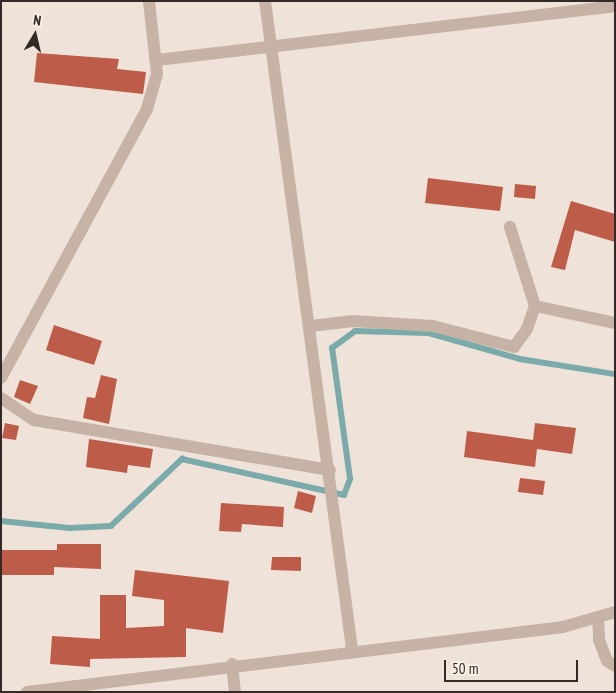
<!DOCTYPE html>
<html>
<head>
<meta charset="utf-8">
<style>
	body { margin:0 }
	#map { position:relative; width:616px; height:693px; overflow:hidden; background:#efe3d9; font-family:"PT Sans Narrow",sans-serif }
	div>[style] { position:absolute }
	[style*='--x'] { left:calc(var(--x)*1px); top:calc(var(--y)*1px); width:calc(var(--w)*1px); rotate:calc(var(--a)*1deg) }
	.stream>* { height:5.5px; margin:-2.75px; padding:0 2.75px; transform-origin:2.75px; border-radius:2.75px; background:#7aaaa9 }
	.building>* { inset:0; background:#bd5d49 }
	.minor>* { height:12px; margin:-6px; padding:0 6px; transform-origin:6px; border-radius:6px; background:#c6b3a6 }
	span { translate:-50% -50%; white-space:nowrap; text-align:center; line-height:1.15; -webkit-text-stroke:4px #f7eee5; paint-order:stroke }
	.frame { position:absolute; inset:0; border:2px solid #332926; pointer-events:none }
	.north { position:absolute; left:10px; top:10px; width:50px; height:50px; -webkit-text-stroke:4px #f7eee5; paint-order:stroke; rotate:9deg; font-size:14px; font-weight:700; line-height:20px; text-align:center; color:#332926 }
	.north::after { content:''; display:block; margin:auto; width:18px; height:22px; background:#332926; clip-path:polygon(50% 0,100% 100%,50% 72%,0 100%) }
	.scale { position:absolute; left:444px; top:660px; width:134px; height:22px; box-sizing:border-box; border:2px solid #332926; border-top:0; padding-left:6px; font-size:15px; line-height:18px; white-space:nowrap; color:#332926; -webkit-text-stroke:4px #f7eee5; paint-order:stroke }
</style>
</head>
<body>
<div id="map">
	<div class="stream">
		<div style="--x:1;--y:521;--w:69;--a:5.8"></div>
		<div style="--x:70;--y:528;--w:41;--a:-2.8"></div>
		<div style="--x:111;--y:526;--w:98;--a:-43.3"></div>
		<div style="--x:182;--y:459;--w:166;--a:12.5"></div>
		<div style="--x:344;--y:495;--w:17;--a:-69"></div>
		<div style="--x:350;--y:479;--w:132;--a:-97.8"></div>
		<div style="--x:332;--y:348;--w:29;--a:-36"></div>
		<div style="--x:355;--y:331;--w:74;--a:1.5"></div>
		<div style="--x:429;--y:333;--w:95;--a:15.9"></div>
		<div style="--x:520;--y:359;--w:96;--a:9"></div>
	</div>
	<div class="building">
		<div style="clip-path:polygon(37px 53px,119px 59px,117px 69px,146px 72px,143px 94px,34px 82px)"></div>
		<div style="clip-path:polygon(428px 178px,503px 187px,500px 211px,425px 203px)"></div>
		<div style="clip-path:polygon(515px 184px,536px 186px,535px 199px,514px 197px)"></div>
		<div style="clip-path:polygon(571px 201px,615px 214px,615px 242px,575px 230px,565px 270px,551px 267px)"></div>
		<div style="clip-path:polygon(54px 325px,102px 341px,94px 365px,46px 350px)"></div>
		<div style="clip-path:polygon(101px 375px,117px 379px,109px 424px,83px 418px,87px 397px,95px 398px)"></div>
		<div style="clip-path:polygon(20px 380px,38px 386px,30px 404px,14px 397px)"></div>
		<div style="clip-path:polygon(5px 423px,19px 426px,16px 440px,2px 438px)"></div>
		<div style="clip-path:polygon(535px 423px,576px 428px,572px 454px,537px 449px,535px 467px,464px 457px,467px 431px,533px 440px)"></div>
		<div style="clip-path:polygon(89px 439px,153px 449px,150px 468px,128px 465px,127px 473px,86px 467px)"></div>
		<div style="clip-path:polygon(520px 478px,545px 481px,543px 495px,518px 492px)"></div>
		<div style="clip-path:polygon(298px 491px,316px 496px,312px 513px,294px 508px)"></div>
		<div style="clip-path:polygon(221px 503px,284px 507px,283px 527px,242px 524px,241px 532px,219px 531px)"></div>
		<div style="clip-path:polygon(57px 544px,101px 544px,101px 569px,54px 567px,54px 575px,1px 575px,1px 550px,57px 550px)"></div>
		<div style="clip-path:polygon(272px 557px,301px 557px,301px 571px,271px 570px)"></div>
		<div style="clip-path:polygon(135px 570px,229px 581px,223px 633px,186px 628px,186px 657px,90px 659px,90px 667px,50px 664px,52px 636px,100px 639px,100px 595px,126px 595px,126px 628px,164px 626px,164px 600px,132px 596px)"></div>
	</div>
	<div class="minor">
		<div style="--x:265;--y:1;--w:654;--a:82.35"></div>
		<div style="--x:157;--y:60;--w:461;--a:-6.7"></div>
		<div style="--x:535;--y:306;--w:82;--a:12"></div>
		<div style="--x:311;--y:326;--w:42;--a:-6.8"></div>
		<div style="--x:353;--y:321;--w:80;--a:3.6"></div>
		<div style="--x:433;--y:326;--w:84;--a:14.5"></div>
		<div style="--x:514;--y:347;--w:22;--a:-54"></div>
		<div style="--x:527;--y:329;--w:24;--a:-71"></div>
		<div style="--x:535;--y:306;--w:83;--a:-107.6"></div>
		<div style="--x:1;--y:378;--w:306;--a:-61.5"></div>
		<div style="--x:147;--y:109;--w:36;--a:-74"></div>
		<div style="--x:157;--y:74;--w:73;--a:-96.3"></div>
		<div style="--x:1;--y:398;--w:40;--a:34"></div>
		<div style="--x:34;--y:420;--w:300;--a:9.6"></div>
		<div style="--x:598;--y:618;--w:22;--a:87"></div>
		<div style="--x:599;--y:640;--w:22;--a:69"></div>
		<div style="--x:607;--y:661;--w:9;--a:32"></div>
		<div style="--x:232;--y:664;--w:28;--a:84"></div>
		<div style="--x:27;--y:692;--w:540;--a:-6.91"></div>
		<div style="--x:563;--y:627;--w:54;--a:-16.1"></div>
	</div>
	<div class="frame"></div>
	<div class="north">N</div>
	<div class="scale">50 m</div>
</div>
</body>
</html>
